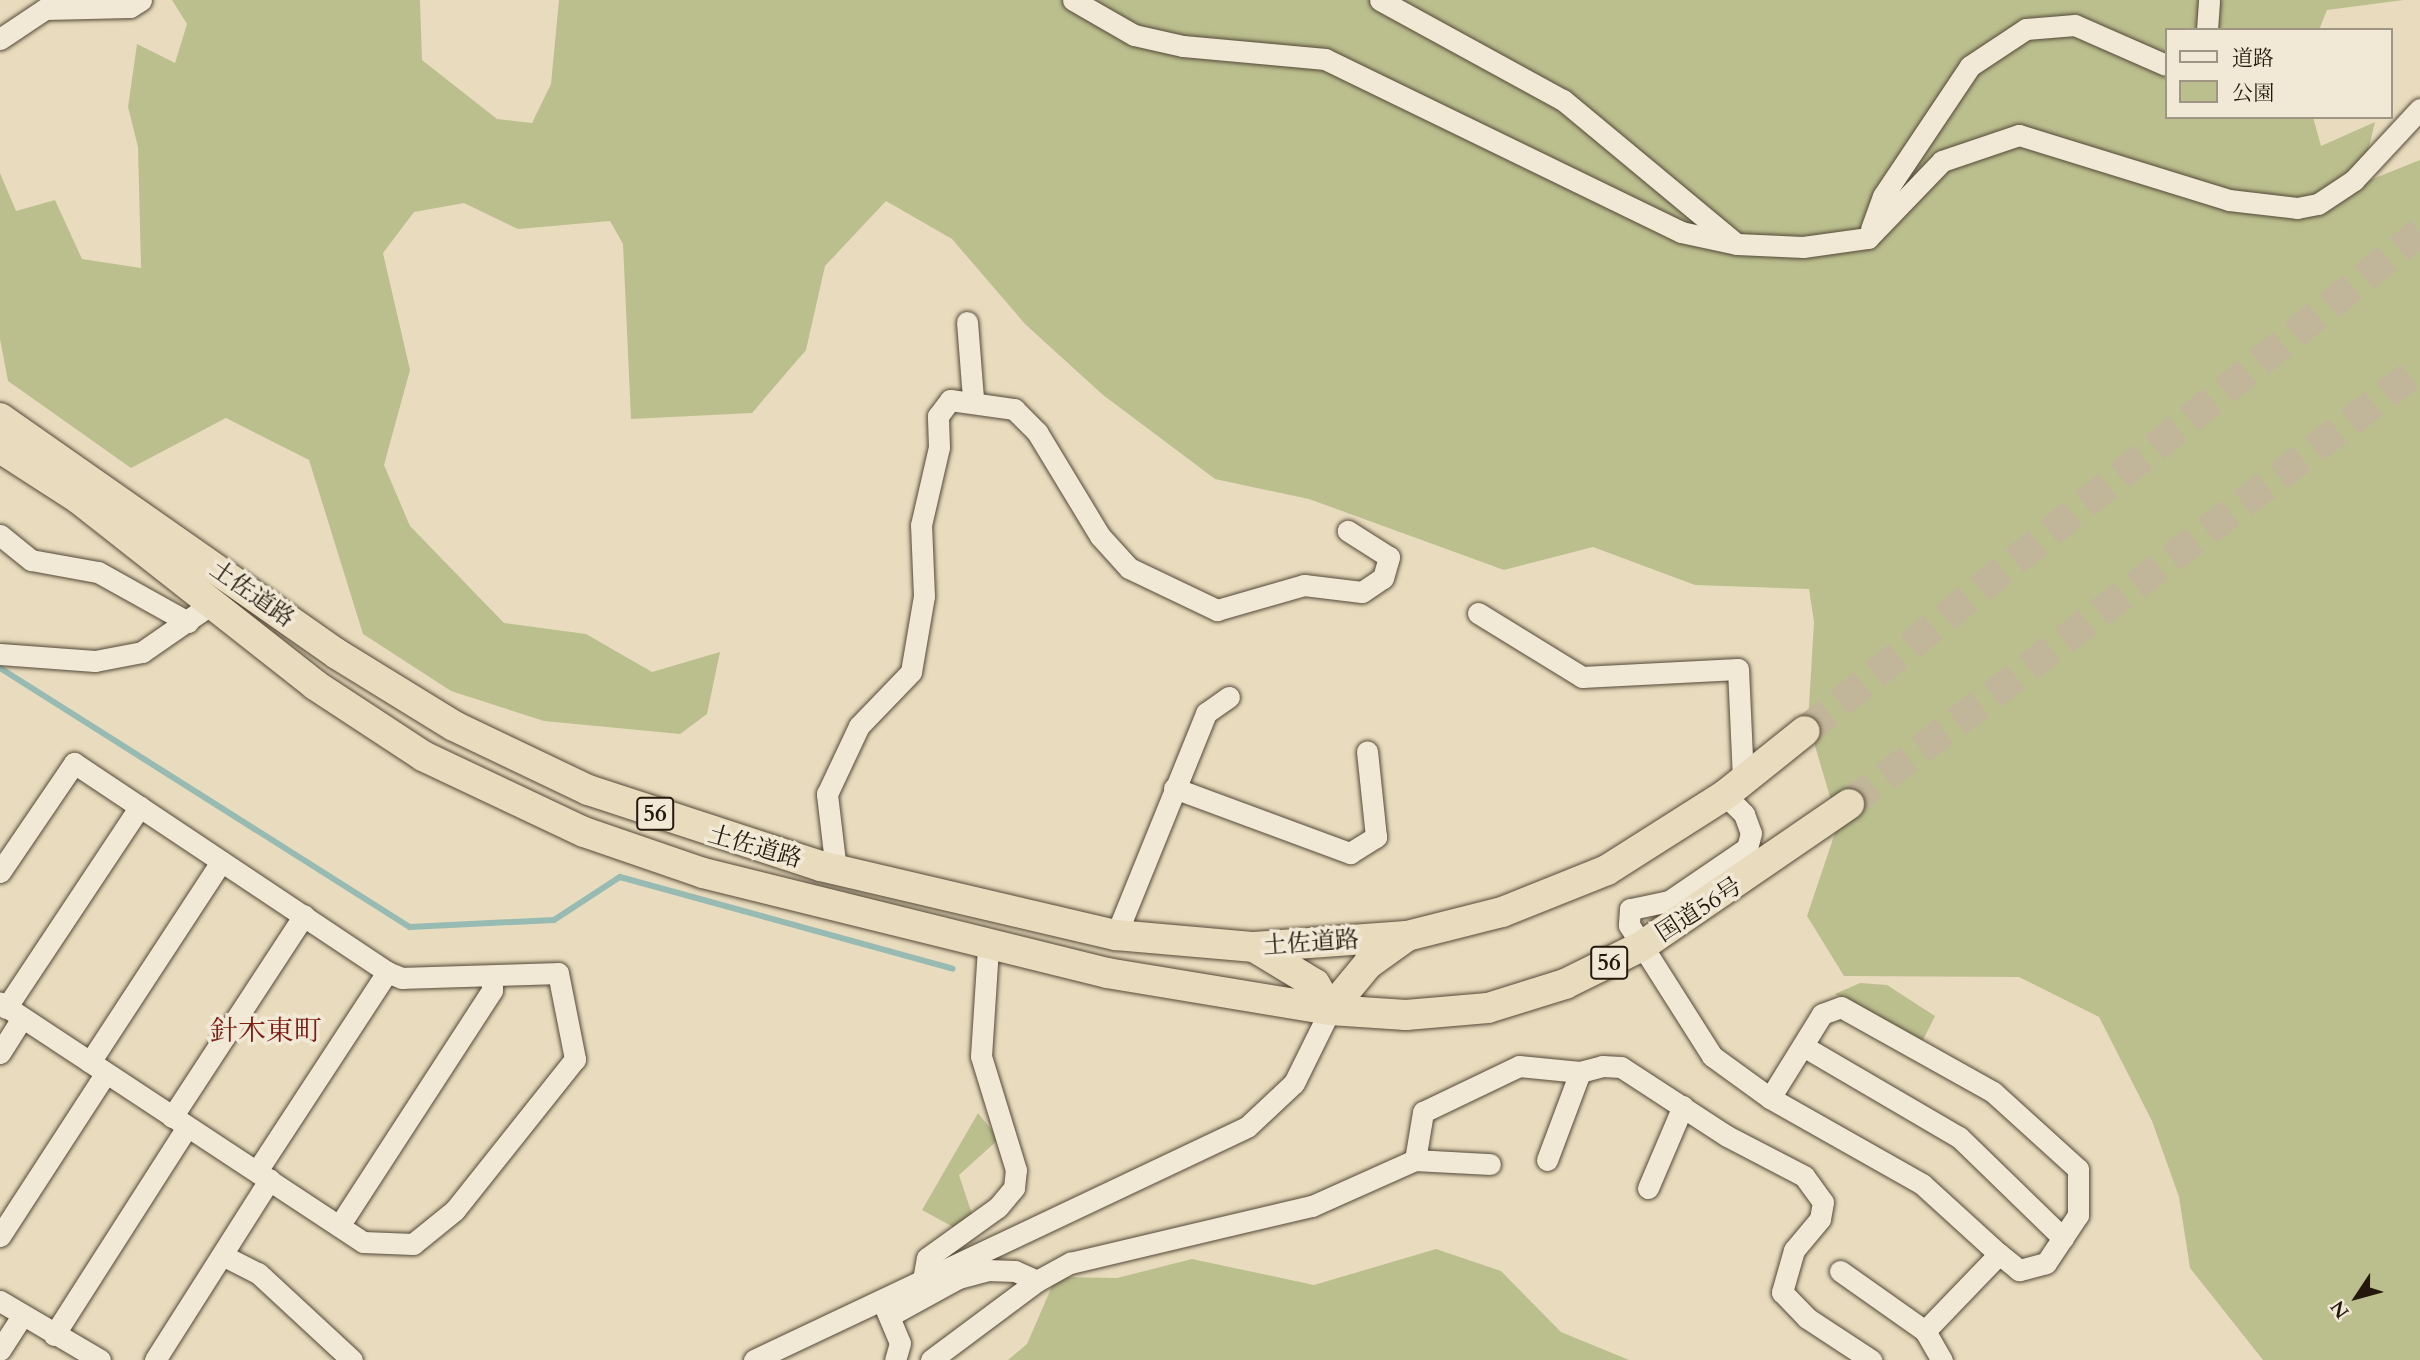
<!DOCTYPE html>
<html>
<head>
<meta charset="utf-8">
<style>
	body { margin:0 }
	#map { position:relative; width:2420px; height:1360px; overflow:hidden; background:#e9dcbe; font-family:Cardo,"Noto Serif JP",serif }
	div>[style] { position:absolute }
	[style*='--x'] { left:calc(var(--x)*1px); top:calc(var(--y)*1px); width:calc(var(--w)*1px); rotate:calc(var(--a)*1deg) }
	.green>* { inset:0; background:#bbbf8e }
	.stream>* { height:6px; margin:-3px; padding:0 3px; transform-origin:3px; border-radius:3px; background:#97bbb3 }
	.highway-tunnel>* { height:30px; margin-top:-15px; transform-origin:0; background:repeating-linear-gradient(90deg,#c1b59a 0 30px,transparent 0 45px) }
	.roads { filter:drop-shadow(0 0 2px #544938) drop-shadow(0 0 2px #544938) }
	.minor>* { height:21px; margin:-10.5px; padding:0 10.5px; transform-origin:10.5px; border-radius:10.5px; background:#f1e8d5 }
	.highway>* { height:30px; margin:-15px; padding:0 15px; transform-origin:15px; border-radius:15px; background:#e9dcbe }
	span { translate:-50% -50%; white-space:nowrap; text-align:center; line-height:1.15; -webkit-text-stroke:7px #f1e8d5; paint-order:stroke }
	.shield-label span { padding:2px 5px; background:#f1e8d5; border:2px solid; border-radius:5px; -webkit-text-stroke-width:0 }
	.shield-label { font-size:23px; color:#23180b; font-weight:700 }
	.street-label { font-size:24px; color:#23180b }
	.quarter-label { font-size:28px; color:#7a1f14 }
	.legend { position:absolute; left:2165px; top:28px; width:228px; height:91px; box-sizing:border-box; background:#f1e8d5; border:2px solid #9f9584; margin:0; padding:9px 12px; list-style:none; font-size:21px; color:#23180b }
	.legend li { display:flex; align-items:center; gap:14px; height:35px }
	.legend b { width:35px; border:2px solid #9f9584 }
	.north { position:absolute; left:2322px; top:1262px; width:70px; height:70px; -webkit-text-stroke:5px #f1e8d5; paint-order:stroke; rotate:234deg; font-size:19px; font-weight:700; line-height:28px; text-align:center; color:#23180b }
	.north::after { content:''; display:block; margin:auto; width:24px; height:32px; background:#23180b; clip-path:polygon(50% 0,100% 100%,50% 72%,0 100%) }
</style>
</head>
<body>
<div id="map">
	<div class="green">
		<div style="clip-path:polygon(172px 0,420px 0,422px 60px,497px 119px,532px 123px,551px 84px,559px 0,2404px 0,2327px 10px,2319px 30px,2166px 30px,2166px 117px,2313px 117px,2321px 146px,2375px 122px,2360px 184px,2420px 160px,2420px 1360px,2263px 1360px,2190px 1268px,2179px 1197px,2152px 1121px,2099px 1017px,2019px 977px,1844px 976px,1807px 916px,1838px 824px,1808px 722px,1814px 622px,1809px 589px,1695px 585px,1593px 547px,1504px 570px,1309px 499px,1215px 479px,1103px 395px,1025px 324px,952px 239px,886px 201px,825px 266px,806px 350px,752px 413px,631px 419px,623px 244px,610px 221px,518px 229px,464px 203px,414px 212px,383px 253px,410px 370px,384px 465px,410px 526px,504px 623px,586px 634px,652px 672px,720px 652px,707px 714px,680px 734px,544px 721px,451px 691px,363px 634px,309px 460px,226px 418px,131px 468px,8px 381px,0 339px,0 173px,16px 211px,55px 200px,82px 259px,141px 268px,138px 147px,128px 107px,137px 44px,175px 63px,187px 24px)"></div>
		<div style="clip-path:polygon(1860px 983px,1887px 985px,1935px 1016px,1922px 1042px,1835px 994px)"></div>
		<div style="clip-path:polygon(978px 1113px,999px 1139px,959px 1175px,973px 1217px,955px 1228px,922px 1210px)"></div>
		<div style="clip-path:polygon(1436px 1249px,1501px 1271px,1561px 1332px,1629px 1360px,1008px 1360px,1027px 1344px,1056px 1277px,1117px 1278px,1192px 1259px,1314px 1285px)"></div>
	</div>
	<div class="stream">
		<div style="--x:0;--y:668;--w:485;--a:32.3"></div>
		<div style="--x:410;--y:927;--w:144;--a:-2.8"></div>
		<div style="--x:554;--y:920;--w:79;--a:-33.1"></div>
		<div style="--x:620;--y:877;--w:345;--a:15.4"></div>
	</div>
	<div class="highway-tunnel">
		<div style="--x:1805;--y:731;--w:792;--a:-39.06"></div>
		<div style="--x:1849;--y:804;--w:718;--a:-37.36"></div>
	</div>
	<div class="roads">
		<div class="minor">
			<div style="--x:1073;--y:0;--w:70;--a:29.8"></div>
			<div style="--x:1134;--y:35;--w:50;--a:12.7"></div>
			<div style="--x:1183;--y:46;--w:143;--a:5.2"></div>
			<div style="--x:1325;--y:59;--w:396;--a:25.9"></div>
			<div style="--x:1681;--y:232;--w:57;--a:12.1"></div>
			<div style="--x:1737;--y:244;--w:66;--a:2.6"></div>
			<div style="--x:1803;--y:247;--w:66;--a:-7.9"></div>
			<div style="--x:1868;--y:238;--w:107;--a:-46.1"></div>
			<div style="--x:1942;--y:161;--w:81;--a:-18.7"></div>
			<div style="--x:2019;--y:135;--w:220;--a:17.2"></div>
			<div style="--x:2229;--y:200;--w:68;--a:6.7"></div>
			<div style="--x:2297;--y:208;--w:21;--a:-11"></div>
			<div style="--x:2318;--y:204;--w:43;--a:-33.7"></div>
			<div style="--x:2354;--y:180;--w:97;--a:-47.1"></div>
			<div style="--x:1380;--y:0;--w:209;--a:28.7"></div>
			<div style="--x:1563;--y:100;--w:224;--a:39.7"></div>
			<div style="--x:2207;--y:30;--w:30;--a:-86"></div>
			<div style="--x:0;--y:39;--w:54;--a:-33.7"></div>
			<div style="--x:45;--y:9;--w:85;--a:-1.3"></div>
			<div style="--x:130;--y:7;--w:13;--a:-32"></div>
			<div style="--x:1871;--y:229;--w:35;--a:-70"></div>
			<div style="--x:1883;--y:196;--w:156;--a:-56.2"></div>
			<div style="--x:1970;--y:66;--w:67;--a:-33.5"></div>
			<div style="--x:2026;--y:29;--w:49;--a:-4.7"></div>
			<div style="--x:2075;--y:25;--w:99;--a:23.7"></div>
			<div style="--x:967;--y:322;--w:77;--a:85.5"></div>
			<div style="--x:0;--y:535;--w:40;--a:39"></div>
			<div style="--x:31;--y:560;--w:68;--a:10.2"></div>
			<div style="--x:98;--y:572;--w:103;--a:29.1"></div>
			<div style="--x:1478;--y:613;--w:122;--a:31.6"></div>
			<div style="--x:1582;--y:677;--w:156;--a:-2.9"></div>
			<div style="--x:1738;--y:669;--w:112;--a:87.4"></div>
			<div style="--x:0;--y:654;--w:95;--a:4.2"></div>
			<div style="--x:95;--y:661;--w:48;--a:-10.8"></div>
			<div style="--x:142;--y:652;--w:83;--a:-34.7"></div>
			<div style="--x:1174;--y:788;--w:188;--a:20.3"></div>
			<div style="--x:1350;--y:853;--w:31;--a:-32"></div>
			<div style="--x:1376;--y:837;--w:86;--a:-96"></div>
			<div style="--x:1725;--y:795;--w:27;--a:45"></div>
			<div style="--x:1744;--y:814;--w:20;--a:70"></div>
			<div style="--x:1751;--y:833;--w:16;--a:105"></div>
			<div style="--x:1747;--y:848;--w:94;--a:145.8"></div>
			<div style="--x:1669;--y:901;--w:40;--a:168"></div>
			<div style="--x:1630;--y:909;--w:16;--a:94"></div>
			<div style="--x:1629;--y:925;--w:155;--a:57.6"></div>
			<div style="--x:1712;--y:1056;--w:72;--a:35.9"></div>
			<div style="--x:1770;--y:1098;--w:175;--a:29.5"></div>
			<div style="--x:1922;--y:1184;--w:104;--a:42.3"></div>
			<div style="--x:1999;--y:1254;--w:107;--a:133.9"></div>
			<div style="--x:1925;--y:1331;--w:34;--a:60"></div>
			<div style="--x:836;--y:870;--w:77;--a:-96.8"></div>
			<div style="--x:827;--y:794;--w:75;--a:-64.8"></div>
			<div style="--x:859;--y:726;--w:75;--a:-46.1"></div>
			<div style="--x:911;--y:672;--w:77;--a:-80.3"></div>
			<div style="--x:924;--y:596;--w:71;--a:-92.4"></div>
			<div style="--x:921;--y:525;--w:80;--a:-77"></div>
			<div style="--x:939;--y:447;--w:31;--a:-92"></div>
			<div style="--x:938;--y:416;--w:20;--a:-53"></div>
			<div style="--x:950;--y:400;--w:65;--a:8"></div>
			<div style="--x:1014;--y:409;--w:33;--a:45"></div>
			<div style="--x:1037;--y:432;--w:122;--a:58.8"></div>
			<div style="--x:1100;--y:536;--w:43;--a:47.8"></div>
			<div style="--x:1129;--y:568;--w:98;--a:25.5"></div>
			<div style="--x:1217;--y:610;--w:91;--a:-16"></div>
			<div style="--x:1304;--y:585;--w:58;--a:6.9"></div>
			<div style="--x:1362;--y:592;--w:25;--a:-34"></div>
			<div style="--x:1383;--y:578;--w:22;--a:-74"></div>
			<div style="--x:1389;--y:557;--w:49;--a:-147.6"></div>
			<div style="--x:0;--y:872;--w:132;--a:-55.8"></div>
			<div style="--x:74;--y:763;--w:376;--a:33.7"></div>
			<div style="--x:387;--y:972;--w:16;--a:22"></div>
			<div style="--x:402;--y:978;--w:156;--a:-1.8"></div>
			<div style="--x:558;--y:973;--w:88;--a:78.8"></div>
			<div style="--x:575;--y:1059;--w:193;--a:128.5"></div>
			<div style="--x:455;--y:1210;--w:54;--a:141"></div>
			<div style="--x:413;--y:1244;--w:50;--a:-177.7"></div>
			<div style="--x:363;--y:1242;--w:435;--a:-146.6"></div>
			<div style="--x:1116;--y:935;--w:240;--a:-67.9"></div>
			<div style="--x:1206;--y:713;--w:28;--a:-35"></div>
			<div style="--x:6;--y:1008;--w:242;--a:-56.4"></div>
			<div style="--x:1803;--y:1046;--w:181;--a:30.3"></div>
			<div style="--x:1959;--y:1137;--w:145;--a:44.2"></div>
			<div style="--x:0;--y:1053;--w:41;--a:-57.8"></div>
			<div style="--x:90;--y:1062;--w:239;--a:-56.8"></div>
			<div style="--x:1770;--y:1098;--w:99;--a:-58.2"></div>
			<div style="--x:1822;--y:1014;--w:20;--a:-20"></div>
			<div style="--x:1841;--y:1007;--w:174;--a:29.2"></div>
			<div style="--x:1993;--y:1092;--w:115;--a:42.2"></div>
			<div style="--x:2078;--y:1169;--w:46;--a:90"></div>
			<div style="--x:2078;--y:1215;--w:58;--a:123.7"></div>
			<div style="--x:2046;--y:1263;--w:28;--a:165"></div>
			<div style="--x:2019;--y:1270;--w:26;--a:-141"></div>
			<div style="--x:172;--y:1117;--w:241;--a:-56.8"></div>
			<div style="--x:1415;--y:1160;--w:75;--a:3.1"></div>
			<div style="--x:1547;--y:1160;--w:94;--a:-69.4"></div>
			<div style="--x:257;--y:1171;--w:238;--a:-56.8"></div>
			<div style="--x:1648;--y:1188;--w:89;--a:-66.9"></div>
			<div style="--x:339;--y:1226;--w:281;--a:-57"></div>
			<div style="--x:492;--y:990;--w:13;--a:-90"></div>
			<div style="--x:0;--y:1236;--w:194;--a:-57"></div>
			<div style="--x:224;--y:1256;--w:38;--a:27"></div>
			<div style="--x:258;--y:1273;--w:128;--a:42.8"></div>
			<div style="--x:1840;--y:1271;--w:104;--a:35.2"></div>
			<div style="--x:923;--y:1280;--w:22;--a:-80"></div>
			<div style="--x:927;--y:1258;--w:87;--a:-35.7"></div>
			<div style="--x:998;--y:1207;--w:25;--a:-50"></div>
			<div style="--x:1014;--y:1188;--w:18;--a:-84"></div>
			<div style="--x:1016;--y:1170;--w:119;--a:-107.1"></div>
			<div style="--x:981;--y:1056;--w:108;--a:-86.3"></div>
			<div style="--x:0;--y:1301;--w:116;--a:30.5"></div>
			<div style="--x:884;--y:1305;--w:41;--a:67.2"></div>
			<div style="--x:900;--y:1343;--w:18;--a:106"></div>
			<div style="--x:889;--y:1316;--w:79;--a:-28.8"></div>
			<div style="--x:958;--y:1278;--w:30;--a:-15"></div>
			<div style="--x:987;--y:1270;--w:28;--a:2"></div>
			<div style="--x:1015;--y:1271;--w:24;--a:24"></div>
			<div style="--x:1037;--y:1281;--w:38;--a:-29"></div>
			<div style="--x:1070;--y:1263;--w:249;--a:-13.3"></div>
			<div style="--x:1312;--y:1206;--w:113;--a:-24.1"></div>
			<div style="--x:1415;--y:1160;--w:49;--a:-80.5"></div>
			<div style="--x:1423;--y:1112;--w:106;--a:-25.6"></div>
			<div style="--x:1519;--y:1066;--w:61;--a:5.6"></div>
			<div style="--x:1580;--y:1072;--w:23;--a:-15"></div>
			<div style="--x:1602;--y:1066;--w:19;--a:3"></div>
			<div style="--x:1621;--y:1067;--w:126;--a:33.1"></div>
			<div style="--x:1727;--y:1136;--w:87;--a:27.5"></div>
			<div style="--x:1804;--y:1176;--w:32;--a:54"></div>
			<div style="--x:1823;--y:1202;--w:17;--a:100"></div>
			<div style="--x:1820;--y:1219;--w:40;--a:130"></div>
			<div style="--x:1794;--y:1250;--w:44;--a:105.9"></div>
			<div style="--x:1782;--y:1292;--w:36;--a:46"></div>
			<div style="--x:1807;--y:1318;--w:77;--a:33.3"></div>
			<div style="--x:54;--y:1335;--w:247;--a:-57.4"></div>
			<div style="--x:0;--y:1350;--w:40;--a:-57.1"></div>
			<div style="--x:155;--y:1360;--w:214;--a:-57.6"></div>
			<div style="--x:754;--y:1360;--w:545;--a:-25.3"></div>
			<div style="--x:1247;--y:1127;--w:64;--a:-43.1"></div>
			<div style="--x:1294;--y:1083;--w:81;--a:-63.7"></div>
			<div style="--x:931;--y:1360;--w:132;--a:-36.7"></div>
		</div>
		<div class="highway">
			<div style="--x:0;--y:418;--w:411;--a:35"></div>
			<div style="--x:337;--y:654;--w:137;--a:31.6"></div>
			<div style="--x:454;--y:726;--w:148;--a:25.5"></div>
			<div style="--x:588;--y:790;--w:245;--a:18.1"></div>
			<div style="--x:821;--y:866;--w:303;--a:13.2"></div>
			<div style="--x:1116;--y:935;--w:139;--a:5"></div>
			<div style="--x:1254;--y:947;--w:153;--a:-4.1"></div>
			<div style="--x:1407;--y:936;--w:98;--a:-14.2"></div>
			<div style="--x:1502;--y:912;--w:113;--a:-21.8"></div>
			<div style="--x:1607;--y:870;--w:140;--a:-32.4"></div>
			<div style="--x:1725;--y:795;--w:102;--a:-38.7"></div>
			<div style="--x:0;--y:448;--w:94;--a:32.8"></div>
			<div style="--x:79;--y:499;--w:300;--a:38.2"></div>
			<div style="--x:315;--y:685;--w:129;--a:33.3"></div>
			<div style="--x:423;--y:756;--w:178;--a:25.3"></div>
			<div style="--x:584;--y:832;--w:126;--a:19"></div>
			<div style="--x:703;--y:873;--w:416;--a:13.9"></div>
			<div style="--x:1107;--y:973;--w:226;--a:9.4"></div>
			<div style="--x:1330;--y:1010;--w:76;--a:3.8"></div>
			<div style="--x:1406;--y:1015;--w:82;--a:-4.9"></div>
			<div style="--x:1488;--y:1008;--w:81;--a:-17.3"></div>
			<div style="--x:1565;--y:984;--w:86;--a:-26.3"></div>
			<div style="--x:1642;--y:946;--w:251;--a:-34.4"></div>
			<div style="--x:1254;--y:947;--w:71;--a:31.2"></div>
			<div style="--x:1315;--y:984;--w:30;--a:60"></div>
			<div style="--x:1330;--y:1010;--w:60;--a:-50.4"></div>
			<div style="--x:1368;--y:964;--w:48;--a:-35.7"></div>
		</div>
	</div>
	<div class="shield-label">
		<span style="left:655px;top:814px">56</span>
		<span style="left:1609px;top:963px">56</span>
	</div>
	<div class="street-label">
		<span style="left:252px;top:594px;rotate:35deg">土佐道路</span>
		<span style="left:755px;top:847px;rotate:16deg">土佐道路</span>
		<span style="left:1699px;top:910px;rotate:-33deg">国道56号</span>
		<span style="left:1311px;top:943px;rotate:-4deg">土佐道路</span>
	</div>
	<div class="quarter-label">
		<span style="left:266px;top:1031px">針木東町</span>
	</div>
	<ul class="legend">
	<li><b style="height:9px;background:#f1e8d5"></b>道路</li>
	<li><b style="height:19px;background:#bbbf8e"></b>公園</li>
	</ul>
	<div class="north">N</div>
</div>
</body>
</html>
